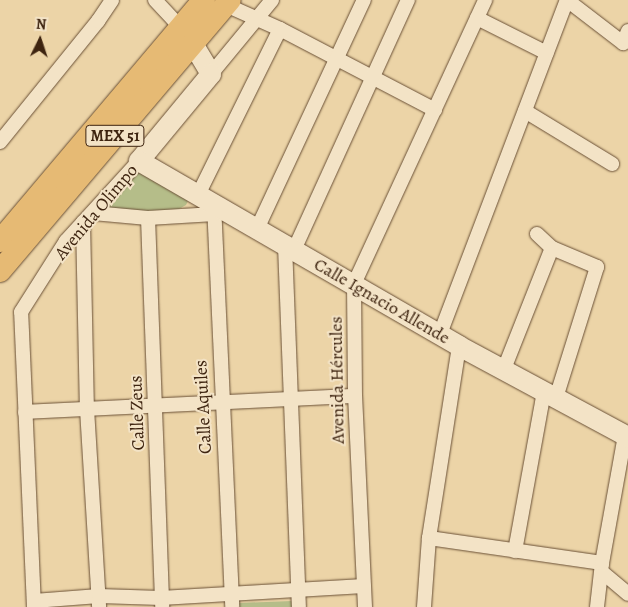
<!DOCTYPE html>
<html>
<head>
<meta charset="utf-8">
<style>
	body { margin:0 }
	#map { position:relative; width:628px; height:607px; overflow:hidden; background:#ecd4a7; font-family:Alegreya,serif }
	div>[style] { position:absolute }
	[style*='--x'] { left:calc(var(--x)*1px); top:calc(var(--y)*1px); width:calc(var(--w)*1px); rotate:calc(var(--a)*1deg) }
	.green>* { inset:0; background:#b5bd89 }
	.roads { filter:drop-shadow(0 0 1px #6a5036) drop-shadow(0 0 1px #6a5036) }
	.street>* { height:14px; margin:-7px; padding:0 7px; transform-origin:7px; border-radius:7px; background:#f3e3c6 }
	.secondary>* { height:20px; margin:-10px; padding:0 10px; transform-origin:10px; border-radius:10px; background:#f3e3c6 }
	.primary>* { height:22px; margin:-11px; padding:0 11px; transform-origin:11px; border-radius:11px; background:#e6ba74 }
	span { translate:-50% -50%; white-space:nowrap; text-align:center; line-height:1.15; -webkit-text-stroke:4px #f3e3c6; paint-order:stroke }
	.shield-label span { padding:1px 4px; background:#f3e3c6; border:1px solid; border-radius:4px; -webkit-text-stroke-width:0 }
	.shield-label { font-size:16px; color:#3e2410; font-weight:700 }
	.street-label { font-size:18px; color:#3e2410 }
	.north { position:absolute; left:15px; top:15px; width:50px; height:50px; -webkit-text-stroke:4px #f3e3c6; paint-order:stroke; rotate:4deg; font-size:14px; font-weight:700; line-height:20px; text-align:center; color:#3e2410 }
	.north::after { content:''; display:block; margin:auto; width:18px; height:22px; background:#3e2410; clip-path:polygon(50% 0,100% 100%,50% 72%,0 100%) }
</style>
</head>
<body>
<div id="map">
	<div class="green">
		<div style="clip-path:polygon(138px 169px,190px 197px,186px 205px,179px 209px,141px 213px,102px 209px)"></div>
		<div style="clip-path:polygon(292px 601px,292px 607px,239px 607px,239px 603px)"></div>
	</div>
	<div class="roads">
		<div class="street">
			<div style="--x:155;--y:0;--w:37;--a:47"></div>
			<div style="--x:567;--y:0;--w:71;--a:37.5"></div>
			<div style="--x:623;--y:43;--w:13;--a:-67"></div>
			<div style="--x:226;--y:5;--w:59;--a:24"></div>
			<div style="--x:280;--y:29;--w:175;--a:27.6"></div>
			<div style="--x:477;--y:18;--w:78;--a:26.6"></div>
			<div style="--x:211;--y:74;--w:96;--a:-50.5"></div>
			<div style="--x:525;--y:111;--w:102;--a:31.3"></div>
			<div style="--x:0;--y:142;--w:156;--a:-51"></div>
			<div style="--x:98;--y:21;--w:25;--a:-56"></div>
			<div style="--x:198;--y:195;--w:185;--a:-63.7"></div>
			<div style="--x:214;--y:204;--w:403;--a:87.4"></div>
			<div style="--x:93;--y:213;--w:55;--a:5.2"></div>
			<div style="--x:148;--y:218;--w:67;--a:-3.4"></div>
			<div style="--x:148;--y:218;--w:389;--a:87.9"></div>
			<div style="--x:83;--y:222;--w:187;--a:88.8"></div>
			<div style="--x:87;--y:409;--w:198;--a:86.5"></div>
			<div style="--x:257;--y:229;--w:253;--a:-65"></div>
			<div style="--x:537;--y:234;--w:21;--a:43"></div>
			<div style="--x:552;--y:248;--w:49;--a:22.9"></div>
			<div style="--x:597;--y:267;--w:137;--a:107.4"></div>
			<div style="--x:285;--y:245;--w:362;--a:87.8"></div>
			<div style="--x:294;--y:250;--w:275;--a:-65.5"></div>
			<div style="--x:440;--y:334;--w:357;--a:-69.2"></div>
			<div style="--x:504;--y:369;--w:130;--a:-68.4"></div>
			<div style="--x:25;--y:412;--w:330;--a:-2.8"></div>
			<div style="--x:429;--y:538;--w:175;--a:8.2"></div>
			<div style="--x:515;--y:551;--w:163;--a:-79.7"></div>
			<div style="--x:602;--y:572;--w:34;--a:40"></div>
			<div style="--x:34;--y:601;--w:65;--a:-4.4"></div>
			<div style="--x:99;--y:596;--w:62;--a:1.8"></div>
			<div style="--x:161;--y:598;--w:203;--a:-3.4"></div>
			<div style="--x:34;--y:607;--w:295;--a:-92.5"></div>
			<div style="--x:21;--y:312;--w:84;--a:-57.6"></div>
			<div style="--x:66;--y:241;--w:108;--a:-47.6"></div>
			<div style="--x:365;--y:607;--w:211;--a:-92.7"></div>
			<div style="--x:355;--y:396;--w:112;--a:-90.5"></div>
			<div style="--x:354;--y:284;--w:313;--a:-65.2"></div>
			<div style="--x:424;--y:607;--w:69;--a:-85.9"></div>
			<div style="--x:429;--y:538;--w:194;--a:-81.1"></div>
			<div style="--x:597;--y:607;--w:44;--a:-83.5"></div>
			<div style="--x:602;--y:563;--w:130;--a:-79.8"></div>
		</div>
		<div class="secondary">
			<div style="--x:193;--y:44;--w:35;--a:59"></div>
			<div style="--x:211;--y:74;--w:113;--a:129.6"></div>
			<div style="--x:139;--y:161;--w:370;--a:30"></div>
			<div style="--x:459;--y:346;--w:192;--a:28.3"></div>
		</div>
		<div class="primary">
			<div style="--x:0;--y:241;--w:316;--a:-49.8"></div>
			<div style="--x:0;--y:271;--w:355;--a:-49.7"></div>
		</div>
	</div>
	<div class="shield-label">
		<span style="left:115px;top:136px">MEX 51</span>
	</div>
	<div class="street-label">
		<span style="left:96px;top:212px;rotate:-50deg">Avenida Olimpo</span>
		<span style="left:382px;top:301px;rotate:30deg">Calle Ignacio Allende</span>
		<span style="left:337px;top:380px;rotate:-91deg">Avenida Hércules</span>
		<span style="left:203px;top:407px;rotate:-93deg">Calle Aquiles</span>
		<span style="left:137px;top:413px;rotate:-92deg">Calle Zeus</span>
	</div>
	<div class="north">N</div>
</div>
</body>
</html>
